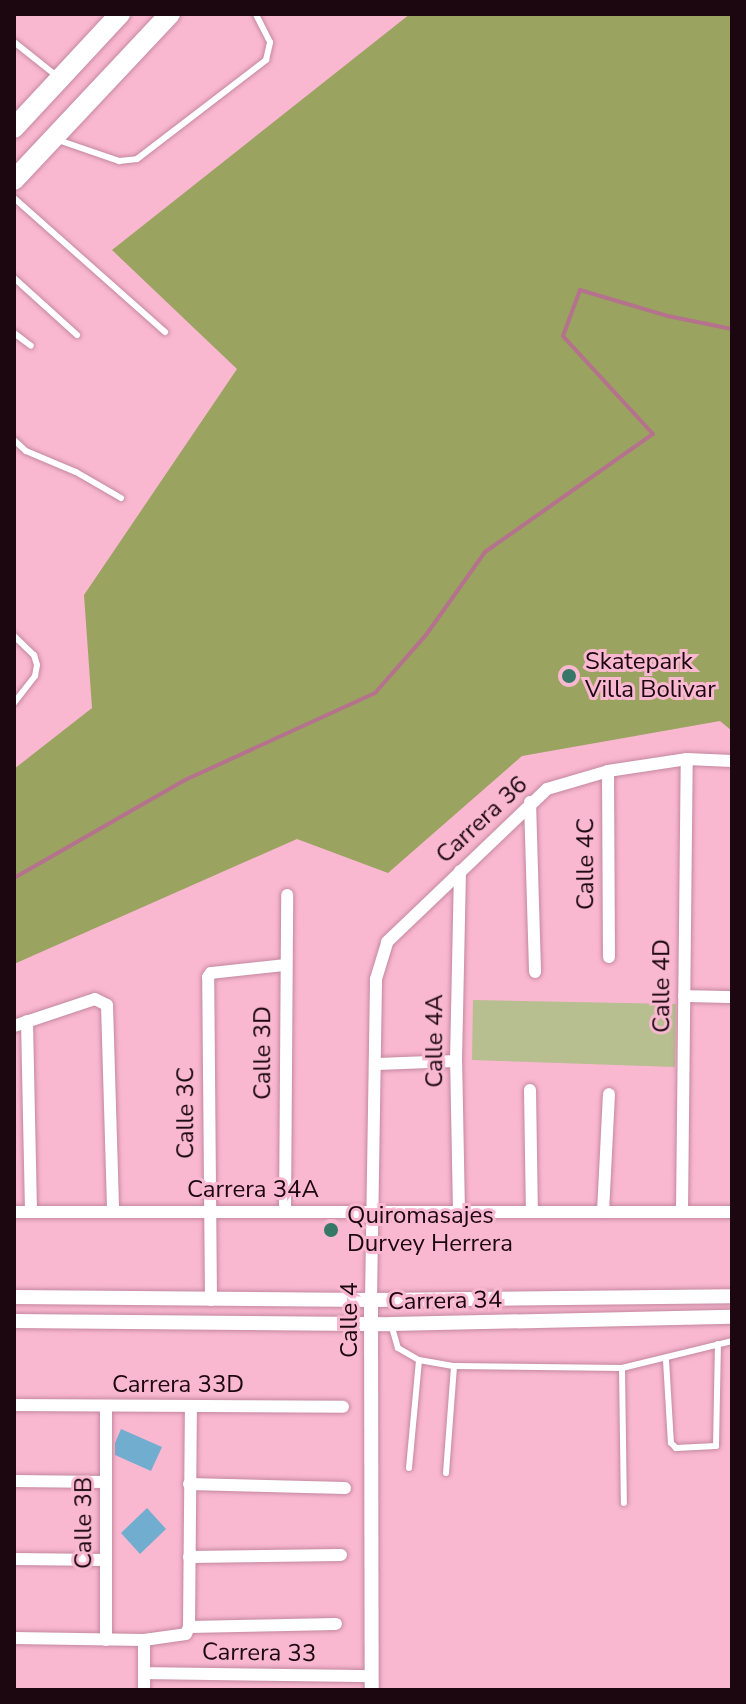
<!DOCTYPE html>
<html>
<head>
<meta charset="utf-8">
<style>
	body { margin:0 }
	#map { position:relative; width:746px; height:1704px; overflow:hidden; background:#f9b8d0; font-family:"Nunito Sans",sans-serif }
	div>[style] { position:absolute }
	[style*='--x'] { left:calc(var(--x)*1px); top:calc(var(--y)*1px); width:calc(var(--w)*1px); rotate:calc(var(--a)*1deg) }
	.green>* { inset:0; background:#b7be90 }
	.forest>* { inset:0; background:#9aa360 }
	.stream>* { height:4px; margin:-2px; padding:0 2px; transform-origin:2px; border-radius:2px; background:#b4728c }
	.building>* { inset:0; background:#71adcf }
	.roads { filter:drop-shadow(0 0 2px #c4889f) drop-shadow(0 0 2px #c4889f) }
	.service>* { height:6px; margin:-3px; padding:0 3px; transform-origin:3px; border-radius:3px; background:#fff }
	.minor>* { height:12px; margin:-6px; padding:0 6px; transform-origin:6px; border-radius:6px; background:#fff }
	.tertiary>* { height:14px; margin:-7px; padding:0 7px; transform-origin:7px; border-radius:7px; background:#fff }
	.trunk>* { height:20px; margin:-10px; padding:0 10px; transform-origin:10px; border-radius:10px; background:#fff }
	.dots>* { width:22px; height:22px; translate:-50% -50%; box-sizing:border-box; border:4px solid #f9b8d0; border-radius:50% }
	span { translate:-50% -50%; white-space:nowrap; text-align:center; line-height:1.15; -webkit-text-stroke:6px #f9b8d0; paint-order:stroke }
	.poi-label { font-size:24px; color:#1c0710 }
	.left { translate:0 -50%; text-align:left }
	.street-label { font-size:24px; color:#1c0710 }
	.frame { position:absolute; inset:0; border:16px solid #1c0710; pointer-events:none }
</style>
</head>
<body>
<div id="map">
	<div class="green">
		<div style="clip-path:polygon(473px 1000px,676px 1004px,675px 1067px,472px 1060px)"></div>
	</div>
	<div class="forest">
		<div style="clip-path:polygon(410px 14px,732px 14px,732px 731px,720px 721px,522px 756px,388px 873px,297px 839px,14px 964px,14px 769px,92px 708px,84px 595px,237px 369px,112px 250px)"></div>
	</div>
	<div class="stream">
		<div style="--x:14;--y:878;--w:197;--a:-29.8"></div>
		<div style="--x:185;--y:780;--w:209;--a:-24.6"></div>
		<div style="--x:375;--y:693;--w:77;--a:-48.7"></div>
		<div style="--x:426;--y:635;--w:102;--a:-54.6"></div>
		<div style="--x:485;--y:552;--w:205;--a:-35.1"></div>
		<div style="--x:653;--y:434;--w:133;--a:-132.6"></div>
		<div style="--x:563;--y:336;--w:49;--a:-69.7"></div>
		<div style="--x:580;--y:290;--w:92;--a:16.5"></div>
		<div style="--x:668;--y:316;--w:65;--a:11.5"></div>
	</div>
	<div class="building">
		<div style="clip-path:polygon(121px 1429px,162px 1447px,151px 1471px,115px 1455px,115px 1443px)"></div>
		<div style="clip-path:polygon(147px 1508px,166px 1529px,140px 1554px,121px 1533px)"></div>
	</div>
	<div class="roads">
		<div class="service">
			<div style="--x:14;--y:42;--w:56;--a:38.5"></div>
			<div style="--x:58;--y:140;--w:65;--a:19"></div>
			<div style="--x:119;--y:161;--w:18;--a:-6"></div>
			<div style="--x:137;--y:159;--w:163;--a:-37.5"></div>
			<div style="--x:266;--y:60;--w:18;--a:-77"></div>
			<div style="--x:270;--y:42;--w:31;--a:-117"></div>
			<div style="--x:14;--y:198;--w:202;--a:41.6"></div>
			<div style="--x:14;--y:278;--w:85;--a:42.1"></div>
			<div style="--x:14;--y:333;--w:21;--a:37"></div>
			<div style="--x:14;--y:440;--w:16;--a:43"></div>
			<div style="--x:26;--y:451;--w:54;--a:22.8"></div>
			<div style="--x:76;--y:472;--w:52;--a:30"></div>
			<div style="--x:14;--y:636;--w:28;--a:44"></div>
			<div style="--x:34;--y:655;--w:10;--a:73"></div>
			<div style="--x:37;--y:665;--w:11;--a:100"></div>
			<div style="--x:35;--y:676;--w:34;--a:128"></div>
			<div style="--x:391;--y:1324;--w:25;--a:74"></div>
			<div style="--x:398;--y:1348;--w:24;--a:30"></div>
			<div style="--x:419;--y:1360;--w:36;--a:10"></div>
			<div style="--x:454;--y:1366;--w:168;--a:0.7"></div>
			<div style="--x:622;--y:1368;--w:113;--a:-13.8"></div>
			<div style="--x:666;--y:1360;--w:83;--a:86.6"></div>
			<div style="--x:671;--y:1443;--w:7;--a:45"></div>
			<div style="--x:676;--y:1448;--w:40;--a:-2.9"></div>
			<div style="--x:716;--y:1446;--w:102;--a:-88.9"></div>
			<div style="--x:622;--y:1368;--w:135;--a:89.2"></div>
			<div style="--x:409;--y:1468;--w:108;--a:-84.7"></div>
			<div style="--x:446;--y:1473;--w:107;--a:-85.7"></div>
		</div>
		<div class="minor">
			<div style="--x:608;--y:771;--w:186;--a:89.7"></div>
			<div style="--x:530;--y:802;--w:170;--a:88.3"></div>
			<div style="--x:684;--y:996;--w:48;--a:1.2"></div>
			<div style="--x:27;--y:1021;--w:191;--a:88.8"></div>
			<div style="--x:14;--y:1026;--w:85;--a:-18.4"></div>
			<div style="--x:95;--y:999;--w:13;--a:27"></div>
			<div style="--x:107;--y:1005;--w:206;--a:88.3"></div>
			<div style="--x:377;--y:1064;--w:79;--a:-2.2"></div>
			<div style="--x:530;--y:1090;--w:122;--a:89.1"></div>
			<div style="--x:14;--y:1212;--w:718;--a:0"></div>
			<div style="--x:285;--y:1212;--w:317;--a:-89.6"></div>
			<div style="--x:459;--y:1212;--w:151;--a:-91.1"></div>
			<div style="--x:456;--y:1061;--w:190;--a:-88.8"></div>
			<div style="--x:603;--y:1212;--w:118;--a:-87.1"></div>
			<div style="--x:682;--y:1212;--w:453;--a:-89.4"></div>
			<div style="--x:211;--y:1300;--w:323;--a:-90.5"></div>
			<div style="--x:208;--y:977;--w:5;--a:-53"></div>
			<div style="--x:211;--y:973;--w:74;--a:-6.2"></div>
			<div style="--x:371;--y:1300;--w:321;--a:-89.1"></div>
			<div style="--x:376;--y:979;--w:39;--a:-73"></div>
			<div style="--x:387;--y:942;--w:221;--a:-43.7"></div>
			<div style="--x:547;--y:789;--w:64;--a:-16.4"></div>
			<div style="--x:608;--y:771;--w:80;--a:-8.6"></div>
			<div style="--x:687;--y:759;--w:45;--a:2.5"></div>
			<div style="--x:14;--y:1405;--w:329;--a:0.3"></div>
			<div style="--x:14;--y:1481;--w:92;--a:0.6"></div>
			<div style="--x:189;--y:1484;--w:156;--a:1.5"></div>
			<div style="--x:189;--y:1557;--w:152;--a:-0.8"></div>
			<div style="--x:14;--y:1559;--w:92;--a:0.6"></div>
			<div style="--x:189;--y:1627;--w:147;--a:-1.2"></div>
			<div style="--x:14;--y:1638;--w:130;--a:0.9"></div>
			<div style="--x:144;--y:1640;--w:42;--a:-8.1"></div>
			<div style="--x:186;--y:1634;--w:8;--a:-67"></div>
			<div style="--x:189;--y:1627;--w:220;--a:-89.5"></div>
			<div style="--x:106;--y:1640;--w:233;--a:-90"></div>
			<div style="--x:144;--y:1640;--w:50;--a:90"></div>
			<div style="--x:144;--y:1673;--w:228;--a:0.8"></div>
		</div>
		<div class="tertiary">
			<div style="--x:14;--y:1297;--w:357;--a:0.5"></div>
			<div style="--x:371;--y:1300;--w:361;--a:-0.6"></div>
			<div style="--x:371;--y:1300;--w:390;--a:89.9"></div>
			<div style="--x:14;--y:1321;--w:377;--a:0.5"></div>
			<div style="--x:391;--y:1324;--w:341;--a:-1.2"></div>
		</div>
		<div class="trunk">
			<div style="--x:14;--y:128;--w:156;--a:-47.1"></div>
			<div style="--x:14;--y:180;--w:228;--a:-46.8"></div>
		</div>
	</div>
	<div class="dots">
		<div style="left:569px;top:676px;background:#367767"></div>
		<div style="left:331px;top:1230px;background:#367767"></div>
	</div>
	<div class="poi-label">
		<span class="left" style="left:585px;top:676px">Skatepark<br>Villa Bolivar</span>
		<span class="left" style="left:347px;top:1230px">Quiromasajes<br>Durvey Herrera</span>
	</div>
	<div class="street-label">
		<span style="left:482px;top:820px;rotate:-43deg">Carrera 36</span>
		<span style="left:586px;top:864px;rotate:-90deg">Calle 4C</span>
		<span style="left:662px;top:986px;rotate:-90deg">Calle 4D</span>
		<span style="left:435px;top:1041px;rotate:-90deg">Calle 4A</span>
		<span style="left:263px;top:1053px;rotate:-90deg">Calle 3D</span>
		<span style="left:186px;top:1113px;rotate:-90deg">Calle 3C</span>
		<span style="left:253px;top:1190px">Carrera 34A</span>
		<span style="left:445px;top:1301px;rotate:-1deg">Carrera 34</span>
		<span style="left:350px;top:1320px;rotate:-90deg">Calle 4</span>
		<span style="left:178px;top:1385px">Carrera 33D</span>
		<span style="left:84px;top:1523px;rotate:-90deg">Calle 3B</span>
		<span style="left:259px;top:1653px;rotate:1deg">Carrera 33</span>
	</div>
	<div class="frame"></div>
</div>
</body>
</html>
